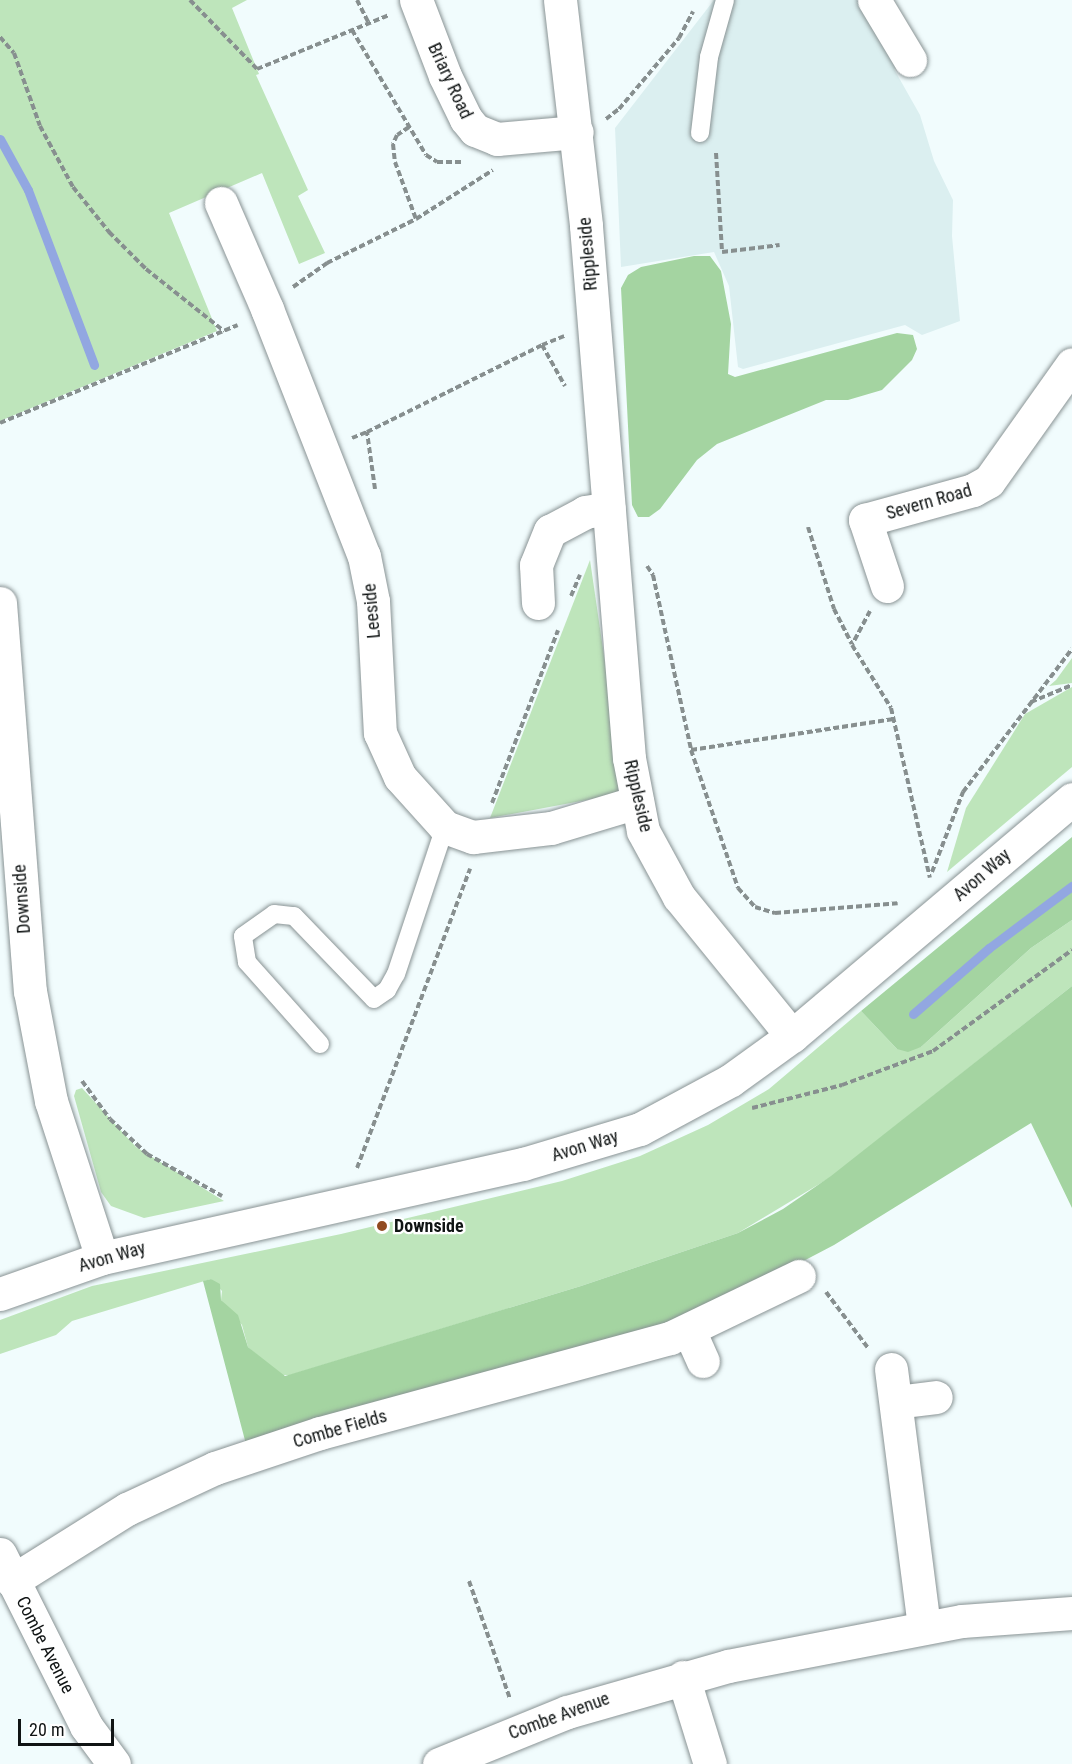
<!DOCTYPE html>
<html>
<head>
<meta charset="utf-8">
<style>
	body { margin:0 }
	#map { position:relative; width:1072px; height:1764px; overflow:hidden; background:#f1fcfd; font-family:"Roboto Condensed",sans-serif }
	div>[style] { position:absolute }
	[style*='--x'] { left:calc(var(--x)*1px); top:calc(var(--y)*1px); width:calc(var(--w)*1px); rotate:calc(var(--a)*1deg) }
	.built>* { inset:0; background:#dbeff0 }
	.green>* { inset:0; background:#bee5bb }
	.forest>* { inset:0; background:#a4d4a1 }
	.stream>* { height:9px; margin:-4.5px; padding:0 4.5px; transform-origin:4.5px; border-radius:4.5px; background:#92a7e1 }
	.path>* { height:4px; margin-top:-2px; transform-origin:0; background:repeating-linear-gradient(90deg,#878f8f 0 6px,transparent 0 9px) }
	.roads { filter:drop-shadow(0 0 2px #899394) drop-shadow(0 0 2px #899394) }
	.lane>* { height:18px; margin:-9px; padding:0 9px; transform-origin:9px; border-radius:9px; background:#fff }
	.street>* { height:33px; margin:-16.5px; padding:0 16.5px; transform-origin:16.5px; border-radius:16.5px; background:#fff }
	.secondary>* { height:33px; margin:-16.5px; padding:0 16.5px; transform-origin:16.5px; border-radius:16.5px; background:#fff }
	.dots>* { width:16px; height:16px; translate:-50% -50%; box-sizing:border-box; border:3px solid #fff; border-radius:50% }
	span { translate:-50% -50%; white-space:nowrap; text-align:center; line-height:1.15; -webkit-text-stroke:4.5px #fff; paint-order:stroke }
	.street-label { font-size:18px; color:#101414 }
	.poi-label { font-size:18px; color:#101414; font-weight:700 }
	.left { translate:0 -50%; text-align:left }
	.scale { position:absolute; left:18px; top:1719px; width:96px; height:27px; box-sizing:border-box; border:3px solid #101414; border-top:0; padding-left:8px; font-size:18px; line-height:21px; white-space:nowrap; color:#101414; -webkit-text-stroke:4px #fff; paint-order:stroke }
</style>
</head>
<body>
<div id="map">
	<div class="built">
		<div style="clip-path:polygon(714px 0,864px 0,901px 65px,894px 69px,920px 115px,934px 161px,953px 200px,952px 236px,960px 321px,922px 335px,905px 325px,743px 369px,738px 367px,729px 286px,714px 252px,621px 267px,615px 128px)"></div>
	</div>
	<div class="green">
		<div style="clip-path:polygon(0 0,247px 0,232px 8px,259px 74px,256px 75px,308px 190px,298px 196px,325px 253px,299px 264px,262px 173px,169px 213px,217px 331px,0 421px)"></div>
		<div style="clip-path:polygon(590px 560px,624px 793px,490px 818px)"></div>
		<div style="clip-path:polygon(1072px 658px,1072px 683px,1049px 686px,1056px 680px)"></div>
		<div style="clip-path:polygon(1072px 687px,1072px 767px,947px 872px,966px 808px,1025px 714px)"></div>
		<div style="clip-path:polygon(1072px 920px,1072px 986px,831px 1177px,738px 1233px,581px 1286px,290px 1375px,280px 1375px,248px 1347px,242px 1325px,221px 1300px,222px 1291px,211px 1279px,72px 1321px,56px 1335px,0 1354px,0 1320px,92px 1286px,341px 1234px,562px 1181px,640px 1156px,708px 1125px,769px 1089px,861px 1011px,897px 1049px,921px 1047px,1031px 948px)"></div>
		<div style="clip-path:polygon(82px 1088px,136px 1147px,224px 1201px,144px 1218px,111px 1206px,101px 1192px,74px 1096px,76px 1090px)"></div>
	</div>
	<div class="forest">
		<div style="clip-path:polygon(694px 256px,710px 256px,721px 271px,731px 324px,728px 374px,735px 377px,897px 333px,913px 335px,917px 349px,912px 360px,882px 390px,848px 400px,826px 400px,717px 444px,697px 460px,660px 509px,649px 517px,638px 517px,632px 505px,621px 288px,628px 275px,641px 267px)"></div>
		<div style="clip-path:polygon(1072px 837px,1072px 920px,1031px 948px,921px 1047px,908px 1052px,897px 1049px,861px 1011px)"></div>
		<div style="clip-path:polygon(1072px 986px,1072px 1208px,1031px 1123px,834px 1245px,687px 1322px,247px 1448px,203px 1281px,211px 1279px,220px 1284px,221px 1300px,238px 1315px,248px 1347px,285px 1376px,581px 1286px,738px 1233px,783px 1209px,831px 1176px)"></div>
	</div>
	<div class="stream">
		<div style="--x:0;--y:139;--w:58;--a:61.2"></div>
		<div style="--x:28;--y:190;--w:187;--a:69.3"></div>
		<div style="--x:913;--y:1014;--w:101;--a:-41"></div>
		<div style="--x:989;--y:948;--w:104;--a:-36.8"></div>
	</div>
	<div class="path">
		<div style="--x:190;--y:0;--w:96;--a:45.8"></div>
		<div style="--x:257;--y:69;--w:143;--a:-22.2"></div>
		<div style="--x:357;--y:0;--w:27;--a:63"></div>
		<div style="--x:352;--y:30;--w:145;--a:59.4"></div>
		<div style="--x:426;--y:155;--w:13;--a:32"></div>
		<div style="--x:437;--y:162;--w:27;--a:0"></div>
		<div style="--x:0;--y:37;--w:21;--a:49"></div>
		<div style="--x:14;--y:53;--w:77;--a:70.4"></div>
		<div style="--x:40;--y:126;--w:69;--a:61.6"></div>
		<div style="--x:73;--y:187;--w:58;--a:51.3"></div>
		<div style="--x:109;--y:232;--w:52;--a:45"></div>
		<div style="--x:146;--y:269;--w:100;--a:38.5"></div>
		<div style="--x:606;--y:119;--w:16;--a:-38"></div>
		<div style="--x:619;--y:109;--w:93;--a:-49.8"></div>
		<div style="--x:679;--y:38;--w:30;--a:-62"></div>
		<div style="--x:409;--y:127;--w:14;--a:146"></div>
		<div style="--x:397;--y:135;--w:10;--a:114"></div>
		<div style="--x:393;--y:144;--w:18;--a:84"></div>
		<div style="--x:395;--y:162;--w:61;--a:69.8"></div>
		<div style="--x:716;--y:153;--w:99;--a:86.5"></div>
		<div style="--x:722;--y:252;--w:58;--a:-6.9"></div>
		<div style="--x:293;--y:287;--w:42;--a:-35.2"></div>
		<div style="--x:327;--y:263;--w:99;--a:-26.3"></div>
		<div style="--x:416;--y:219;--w:91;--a:-32.5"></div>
		<div style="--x:542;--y:345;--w:24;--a:-22"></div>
		<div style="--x:0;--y:423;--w:257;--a:-22.4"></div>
		<div style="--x:352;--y:438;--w:16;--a:-22"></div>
		<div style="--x:375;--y:489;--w:58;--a:-98"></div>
		<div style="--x:367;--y:432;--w:195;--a:-26.4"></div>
		<div style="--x:542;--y:345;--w:47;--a:60.7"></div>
		<div style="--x:808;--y:527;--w:86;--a:72.4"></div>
		<div style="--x:834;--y:609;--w:39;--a:63"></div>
		<div style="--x:647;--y:566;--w:11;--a:56"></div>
		<div style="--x:653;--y:575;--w:179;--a:77.7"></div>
		<div style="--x:691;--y:750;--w:146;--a:71.2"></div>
		<div style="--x:738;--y:888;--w:25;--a:48"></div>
		<div style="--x:755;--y:907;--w:21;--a:17"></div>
		<div style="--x:775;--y:913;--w:123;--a:-4.6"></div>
		<div style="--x:571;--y:596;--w:23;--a:-67"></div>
		<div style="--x:870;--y:611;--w:38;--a:118"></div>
		<div style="--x:852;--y:645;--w:74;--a:58.2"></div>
		<div style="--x:891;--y:708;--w:174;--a:77.1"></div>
		<div style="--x:1031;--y:702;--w:44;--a:-22.5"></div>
		<div style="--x:691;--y:750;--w:205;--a:-8.7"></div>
		<div style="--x:492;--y:803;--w:185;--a:-69.1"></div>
		<div style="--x:932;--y:872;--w:86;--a:-68.8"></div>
		<div style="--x:963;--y:792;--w:180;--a:-52.7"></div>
		<div style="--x:82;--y:1081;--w:47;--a:53.6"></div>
		<div style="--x:110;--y:1119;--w:51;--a:43.4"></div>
		<div style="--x:147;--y:1154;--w:86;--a:29.2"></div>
		<div style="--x:752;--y:1108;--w:93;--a:-14.3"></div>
		<div style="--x:842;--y:1085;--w:97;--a:-20.5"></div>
		<div style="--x:933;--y:1051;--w:172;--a:-36"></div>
		<div style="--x:357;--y:1168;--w:320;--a:-69.3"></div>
		<div style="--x:826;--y:1292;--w:70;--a:53.1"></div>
		<div style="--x:469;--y:1581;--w:125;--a:70.8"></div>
	</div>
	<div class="roads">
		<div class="lane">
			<div style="--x:700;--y:133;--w:77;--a:-83.2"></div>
			<div style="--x:709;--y:57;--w:59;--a:-74.3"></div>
			<div style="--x:320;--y:1044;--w:110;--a:-131.7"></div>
			<div style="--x:247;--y:962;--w:26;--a:-99"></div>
			<div style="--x:243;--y:936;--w:38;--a:-35"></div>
			<div style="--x:274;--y:914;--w:20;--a:6"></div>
			<div style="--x:294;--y:916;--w:115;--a:46.1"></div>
			<div style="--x:374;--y:999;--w:16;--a:-35"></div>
			<div style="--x:387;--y:990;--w:18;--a:-61"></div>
			<div style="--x:396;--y:974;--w:155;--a:-71.6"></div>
		</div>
		<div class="street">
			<div style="--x:416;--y:0;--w:81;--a:69.1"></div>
			<div style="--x:445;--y:76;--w:48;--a:64"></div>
			<div style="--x:466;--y:119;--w:14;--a:51"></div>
			<div style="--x:475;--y:130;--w:24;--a:22"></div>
			<div style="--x:497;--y:139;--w:80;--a:-5"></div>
			<div style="--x:560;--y:0;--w:227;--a:83.4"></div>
			<div style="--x:586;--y:226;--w:534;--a:85.38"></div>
			<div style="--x:629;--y:758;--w:74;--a:79.1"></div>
			<div style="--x:643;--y:831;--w:75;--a:61.4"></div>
			<div style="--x:679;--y:897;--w:179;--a:50.9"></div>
			<div style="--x:874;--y:0;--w:70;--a:59"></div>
			<div style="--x:221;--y:203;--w:116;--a:66.5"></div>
			<div style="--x:267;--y:309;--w:265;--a:68.6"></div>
			<div style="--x:364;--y:556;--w:46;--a:78.7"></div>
			<div style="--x:373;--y:601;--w:132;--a:87"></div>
			<div style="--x:380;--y:733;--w:48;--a:65.6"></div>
			<div style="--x:400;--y:777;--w:67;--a:48"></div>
			<div style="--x:445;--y:827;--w:30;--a:20"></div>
			<div style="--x:473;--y:837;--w:79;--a:-6.6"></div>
			<div style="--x:551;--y:828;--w:90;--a:-16.8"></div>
			<div style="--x:887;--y:586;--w:70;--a:-108.4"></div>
			<div style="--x:865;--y:520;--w:112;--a:-15.5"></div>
			<div style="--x:973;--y:490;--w:18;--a:-29"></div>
			<div style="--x:989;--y:481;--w:143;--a:-54.6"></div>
			<div style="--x:0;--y:603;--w:389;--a:85.6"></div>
			<div style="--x:30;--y:991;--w:112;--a:79.2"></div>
			<div style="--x:51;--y:1101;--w:165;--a:72"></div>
			<div style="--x:538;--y:603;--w:38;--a:-93"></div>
			<div style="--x:536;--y:565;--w:37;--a:-68"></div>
			<div style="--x:550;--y:531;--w:40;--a:-28"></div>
			<div style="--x:585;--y:512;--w:24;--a:-9"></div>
			<div style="--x:689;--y:1330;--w:34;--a:66"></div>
			<div style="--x:891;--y:1369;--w:260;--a:82.7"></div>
			<div style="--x:896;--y:1402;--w:40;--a:-7.1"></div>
			<div style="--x:0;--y:1554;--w:192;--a:63.4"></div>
			<div style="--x:86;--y:1726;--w:47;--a:53.6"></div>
			<div style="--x:12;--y:1581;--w:136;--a:-32.1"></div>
			<div style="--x:127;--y:1509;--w:97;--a:-25"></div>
			<div style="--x:215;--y:1468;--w:111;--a:-18.4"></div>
			<div style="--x:320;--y:1433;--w:363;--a:-15.2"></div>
			<div style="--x:670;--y:1338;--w:143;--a:-25.7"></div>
			<div style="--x:683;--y:1677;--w:91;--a:72.8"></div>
			<div style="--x:439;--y:1764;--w:138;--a:-22.1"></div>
			<div style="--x:567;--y:1712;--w:167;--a:-15.9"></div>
			<div style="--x:728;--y:1666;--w:238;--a:-10.9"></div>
			<div style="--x:962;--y:1621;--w:110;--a:-4.2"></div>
		</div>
		<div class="secondary">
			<div style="--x:0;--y:1294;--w:108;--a:-19.4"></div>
			<div style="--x:102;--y:1258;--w:431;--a:-12.6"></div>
			<div style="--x:523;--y:1164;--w:122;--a:-16.7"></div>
			<div style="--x:640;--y:1129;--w:103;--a:-28.3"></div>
			<div style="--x:731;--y:1080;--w:75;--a:-35.8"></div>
			<div style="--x:792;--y:1036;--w:367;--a:-40.2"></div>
		</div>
	</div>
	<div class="dots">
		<div style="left:382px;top:1226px;background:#904b21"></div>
	</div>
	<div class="street-label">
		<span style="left:450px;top:81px;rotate:65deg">Briary Road</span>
		<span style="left:588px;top:254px;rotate:-95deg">Rippleside</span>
		<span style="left:929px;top:502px;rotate:-16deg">Severn Road</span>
		<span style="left:372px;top:611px;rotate:-95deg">Leeside</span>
		<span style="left:638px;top:796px;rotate:77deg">Rippleside</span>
		<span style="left:982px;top:875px;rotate:-41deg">Avon Way</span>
		<span style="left:22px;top:899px;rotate:-94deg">Downside</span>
		<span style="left:585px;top:1146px;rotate:-17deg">Avon Way</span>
		<span style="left:112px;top:1257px;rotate:-16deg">Avon Way</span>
		<span style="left:340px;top:1429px;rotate:-16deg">Combe Fields</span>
		<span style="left:45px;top:1645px;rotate:63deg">Combe Avenue</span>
		<span style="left:559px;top:1716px;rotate:-20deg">Combe Avenue</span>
	</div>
	<div class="poi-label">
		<span class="left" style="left:394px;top:1226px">Downside</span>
	</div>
	<div class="scale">20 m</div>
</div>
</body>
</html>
